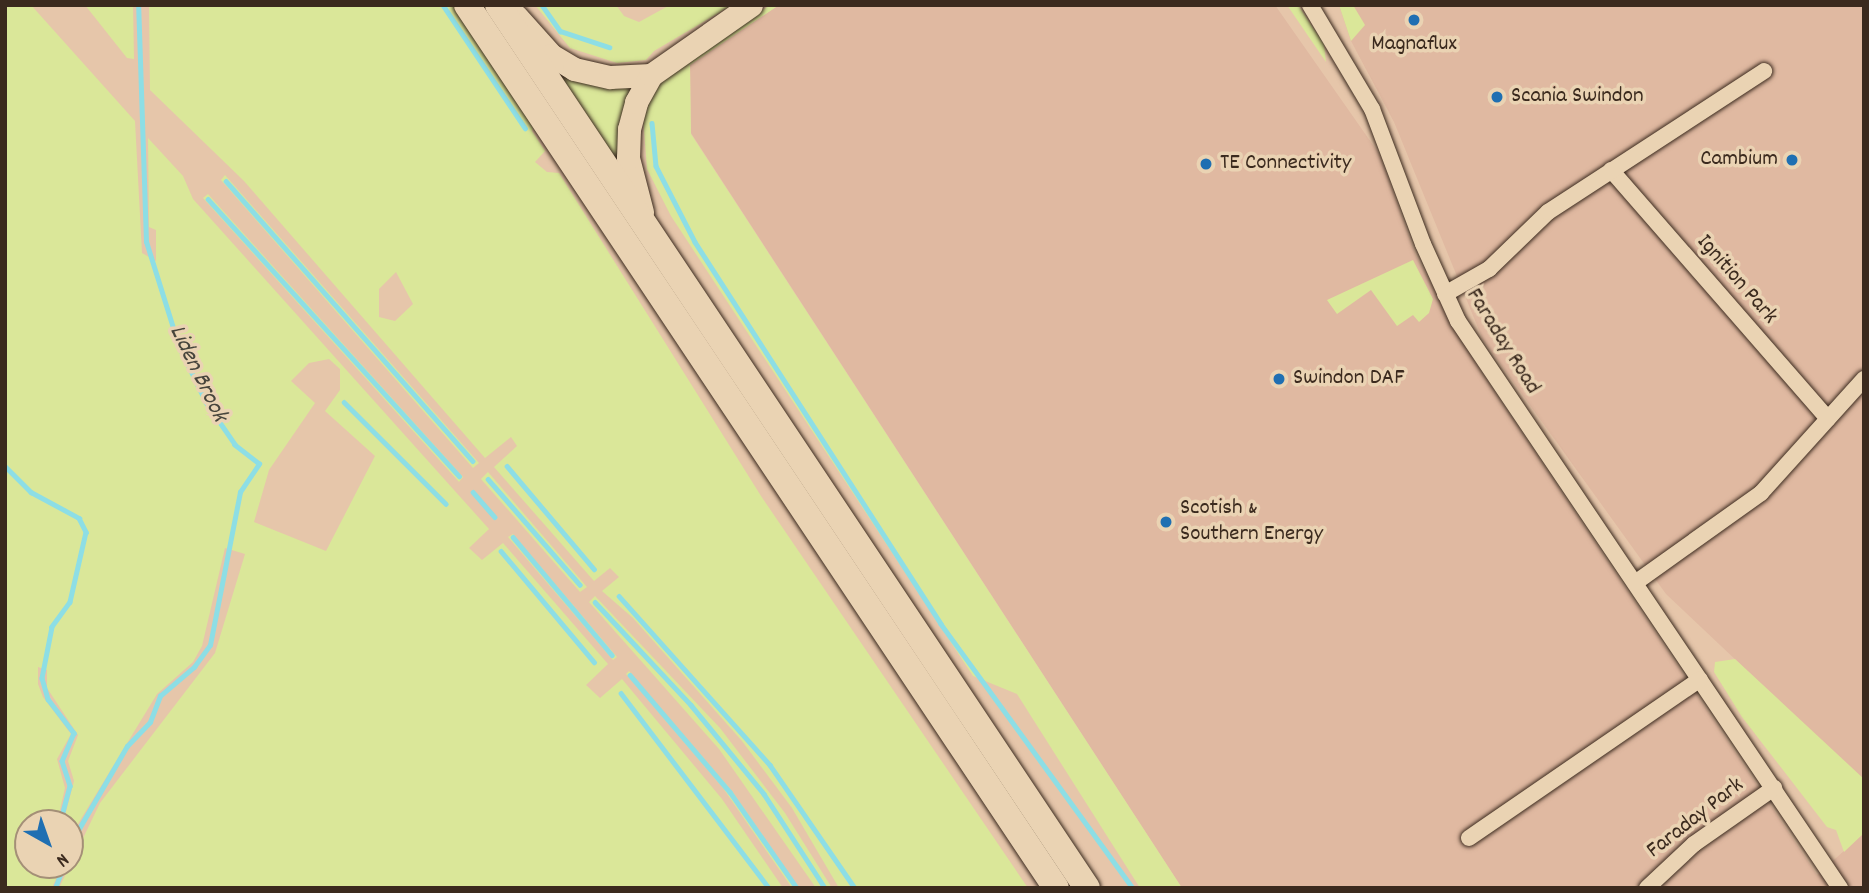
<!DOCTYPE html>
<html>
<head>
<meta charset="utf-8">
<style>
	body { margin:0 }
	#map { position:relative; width:1869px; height:893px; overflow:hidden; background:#e6c6aa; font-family:Dekko,sans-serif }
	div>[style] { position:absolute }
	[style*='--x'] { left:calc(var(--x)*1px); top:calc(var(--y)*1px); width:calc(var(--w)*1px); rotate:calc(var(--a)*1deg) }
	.built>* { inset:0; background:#e0b9a1 }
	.green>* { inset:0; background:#dae799 }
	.stream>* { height:4.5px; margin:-2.25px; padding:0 2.25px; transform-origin:2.25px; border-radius:2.25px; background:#8ddee5 }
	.roads { filter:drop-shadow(0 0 2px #3b2a1e) drop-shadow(0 0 2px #3b2a1e) }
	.minor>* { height:16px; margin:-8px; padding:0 8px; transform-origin:8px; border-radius:8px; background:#ead3b3 }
	.secondary>* { height:23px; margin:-11.5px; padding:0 11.5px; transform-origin:11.5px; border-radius:11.5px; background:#ead3b3 }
	.trunk>* { height:26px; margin:-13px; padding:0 13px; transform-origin:13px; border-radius:13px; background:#ead3b3 }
	.dots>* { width:19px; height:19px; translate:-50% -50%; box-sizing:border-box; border:4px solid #ead3b3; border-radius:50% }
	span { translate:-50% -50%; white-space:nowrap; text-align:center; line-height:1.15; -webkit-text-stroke:7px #ead3b3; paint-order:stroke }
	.poi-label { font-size:23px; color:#3b2a1e }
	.left { translate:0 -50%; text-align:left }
	.right { translate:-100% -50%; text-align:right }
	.street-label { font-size:23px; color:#3b2a1e }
	.water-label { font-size:24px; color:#47453c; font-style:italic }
	.frame { position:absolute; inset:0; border:7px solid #3b2a1e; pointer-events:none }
	.north { position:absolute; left:14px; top:809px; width:70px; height:70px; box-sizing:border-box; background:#ead3b3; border:2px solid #a48f77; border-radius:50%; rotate:140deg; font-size:19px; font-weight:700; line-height:28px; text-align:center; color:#3b2a1e }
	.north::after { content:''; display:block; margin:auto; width:24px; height:32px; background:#1f6fb2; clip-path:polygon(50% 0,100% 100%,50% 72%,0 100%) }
</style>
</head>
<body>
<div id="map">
	<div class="built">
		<div style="clip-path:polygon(779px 5px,1275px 5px,1380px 155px,1416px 256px,1475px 362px,1817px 875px,1864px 833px,1864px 888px,1182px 888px,691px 133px,690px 65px)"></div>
		<div style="clip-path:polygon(1339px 5px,1864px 5px,1863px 780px,1666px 594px,1483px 340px,1394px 122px,1351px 41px)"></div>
	</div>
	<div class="green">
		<div style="clip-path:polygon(evenodd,5px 5px,31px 5px,135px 121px,142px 253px,156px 261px,156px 230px,149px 227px,148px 138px,183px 176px,193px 199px,489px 529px,469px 548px,482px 560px,503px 543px,608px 664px,586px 685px,600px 698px,622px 679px,722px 799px,783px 888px,59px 888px,100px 803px,215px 653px,245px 554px,225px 548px,202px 646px,193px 662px,157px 694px,70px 837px,70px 823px,63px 823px,74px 781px,68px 761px,78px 735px,47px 688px,47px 670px,38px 667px,38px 684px,43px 697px,71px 734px,57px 759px,65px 788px,57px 823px,28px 823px,28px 865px,61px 867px,52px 888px,5px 888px,5px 5px,329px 359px,340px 369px,340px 390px,325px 411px,375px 456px,326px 551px,254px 522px,269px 470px,315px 403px,291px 381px,309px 363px,329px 359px)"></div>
		<div style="clip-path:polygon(85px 5px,133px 5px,134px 59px,127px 58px)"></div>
		<div style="clip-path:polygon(evenodd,149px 5px,458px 5px,536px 121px,532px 131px,545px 151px,535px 162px,547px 172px,559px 173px,761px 496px,1028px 888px,839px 888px,792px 808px,742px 741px,633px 618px,602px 591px,619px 577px,610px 568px,594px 581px,494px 467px,517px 446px,511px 437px,485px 458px,244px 181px,150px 90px,149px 5px,396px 272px,413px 304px,395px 321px,379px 317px,379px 289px,396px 272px)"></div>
		<div style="clip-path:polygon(535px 5px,616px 5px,624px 16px,639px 22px,670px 5px,732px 5px,654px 51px,646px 60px,617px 63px,570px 48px)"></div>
		<div style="clip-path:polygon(770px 5px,779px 5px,690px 65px,691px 134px,1182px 888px,1140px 888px,1017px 694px,973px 676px,671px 216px,647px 169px,643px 117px,658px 83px)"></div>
		<div style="clip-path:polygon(1287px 5px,1298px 5px,1324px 44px,1326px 62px)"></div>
		<div style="clip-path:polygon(1339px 5px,1353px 5px,1365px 25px,1351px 41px)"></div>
		<div style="clip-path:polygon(556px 71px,596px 86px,633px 85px,617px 161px)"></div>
		<div style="clip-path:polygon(225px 175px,479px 463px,473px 468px,221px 180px)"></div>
		<div style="clip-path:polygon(208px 194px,463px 477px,459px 482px,203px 198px)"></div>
		<div style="clip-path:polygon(1413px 260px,1433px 299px,1429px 313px,1419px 322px,1413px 315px,1397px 326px,1371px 290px,1337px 314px,1327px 300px)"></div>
		<div style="clip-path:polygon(488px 472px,587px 587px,580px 592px,481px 479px)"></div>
		<div style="clip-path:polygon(513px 534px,617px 657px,613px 660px,508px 537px)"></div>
		<div style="clip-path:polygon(595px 596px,720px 728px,785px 813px,832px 888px,816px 888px,719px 749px,589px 602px)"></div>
		<div style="clip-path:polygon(1735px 659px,1864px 779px,1864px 833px,1844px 852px,1836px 830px,1827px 827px,1742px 717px,1714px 672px,1715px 662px)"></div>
		<div style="clip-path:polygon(629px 671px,732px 791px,799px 888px,792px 888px,723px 788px,626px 674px)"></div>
	</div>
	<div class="stream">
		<div style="--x:443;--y:5;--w:148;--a:56.3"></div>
		<div style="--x:542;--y:5;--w:32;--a:55"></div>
		<div style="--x:560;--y:31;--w:52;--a:18.1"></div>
		<div style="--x:652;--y:123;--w:43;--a:84.7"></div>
		<div style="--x:656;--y:166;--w:85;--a:62.8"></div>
		<div style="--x:695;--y:242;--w:454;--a:57.2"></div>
		<div style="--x:941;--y:624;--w:326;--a:54"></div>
		<div style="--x:226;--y:181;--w:373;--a:48.6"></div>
		<div style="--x:208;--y:199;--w:374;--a:47.8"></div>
		<div style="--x:344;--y:402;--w:144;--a:45"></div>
		<div style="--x:5;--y:466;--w:37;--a:45"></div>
		<div style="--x:31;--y:492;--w:55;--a:28.4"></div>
		<div style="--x:79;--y:518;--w:16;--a:63"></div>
		<div style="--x:86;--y:532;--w:72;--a:102.9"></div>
		<div style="--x:70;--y:602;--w:31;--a:126"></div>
		<div style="--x:52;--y:627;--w:52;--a:101.1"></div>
		<div style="--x:42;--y:678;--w:22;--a:74"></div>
		<div style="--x:48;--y:699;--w:43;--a:52.6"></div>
		<div style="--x:74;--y:733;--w:30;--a:113"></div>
		<div style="--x:62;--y:761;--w:26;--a:72"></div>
		<div style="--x:70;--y:786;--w:38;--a:105"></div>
		<div style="--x:507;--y:466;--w:135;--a:49.8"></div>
		<div style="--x:488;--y:479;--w:140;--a:49"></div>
		<div style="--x:473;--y:492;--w:33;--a:49"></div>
		<div style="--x:513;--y:537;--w:154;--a:50"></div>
		<div style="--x:501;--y:551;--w:145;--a:50"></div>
		<div style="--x:619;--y:596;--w:227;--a:48.2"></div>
		<div style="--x:770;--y:765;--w:150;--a:55.4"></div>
		<div style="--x:595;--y:602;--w:141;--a:47"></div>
		<div style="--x:691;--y:705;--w:115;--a:50.6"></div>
		<div style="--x:764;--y:794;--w:112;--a:57"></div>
		<div style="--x:630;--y:675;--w:154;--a:49.5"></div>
		<div style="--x:730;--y:792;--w:117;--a:55.1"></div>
		<div style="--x:621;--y:693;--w:245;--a:52.8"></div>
		<div style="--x:70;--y:844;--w:113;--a:-59.8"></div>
		<div style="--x:127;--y:746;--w:33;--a:-46"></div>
		<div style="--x:150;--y:722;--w:28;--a:-69"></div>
		<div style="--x:160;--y:696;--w:45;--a:-40.5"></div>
		<div style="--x:194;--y:667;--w:27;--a:-54"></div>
		<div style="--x:210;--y:645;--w:156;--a:-78.9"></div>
		<div style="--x:240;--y:492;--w:34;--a:-56"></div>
		<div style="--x:259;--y:464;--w:31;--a:-142"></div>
		<div style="--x:235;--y:445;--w:51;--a:-124.6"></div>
		<div style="--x:206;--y:403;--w:62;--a:-115.7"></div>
		<div style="--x:179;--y:347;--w:110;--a:-107.4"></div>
		<div style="--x:146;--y:242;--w:237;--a:-91.9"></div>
		<div style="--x:55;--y:888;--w:25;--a:-69"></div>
	</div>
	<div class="roads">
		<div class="minor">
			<div style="--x:1310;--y:5;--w:121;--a:59.2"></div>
			<div style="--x:1372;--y:109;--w:144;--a:69.3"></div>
			<div style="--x:1423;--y:244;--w:85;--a:65.6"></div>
			<div style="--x:1458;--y:321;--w:684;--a:56.03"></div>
			<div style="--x:1611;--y:170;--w:330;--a:48.9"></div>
			<div style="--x:1445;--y:294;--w:51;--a:-29.6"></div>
			<div style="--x:1489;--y:269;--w:82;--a:-44"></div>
			<div style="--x:1548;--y:212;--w:258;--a:-33.1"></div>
			<div style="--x:1635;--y:583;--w:155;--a:-35.5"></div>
			<div style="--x:1761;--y:493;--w:154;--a:-47.9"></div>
			<div style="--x:1469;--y:838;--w:280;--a:-34.5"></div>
			<div style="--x:1647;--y:888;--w:64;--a:-43.1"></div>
			<div style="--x:1694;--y:844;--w:98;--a:-35"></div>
		</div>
		<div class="secondary">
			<div style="--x:516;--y:16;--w:52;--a:48.1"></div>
			<div style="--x:551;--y:55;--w:27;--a:31"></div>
			<div style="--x:574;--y:69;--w:37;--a:13"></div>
			<div style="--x:610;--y:77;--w:41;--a:-2.8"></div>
			<div style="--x:642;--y:212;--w:56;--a:-104.5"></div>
			<div style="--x:628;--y:158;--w:29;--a:-88"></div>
			<div style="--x:629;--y:129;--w:28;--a:-75"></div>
			<div style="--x:636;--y:102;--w:31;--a:-61"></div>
			<div style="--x:651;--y:75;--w:122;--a:-35"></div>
		</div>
		<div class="trunk">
			<div style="--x:467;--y:5;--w:1061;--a:56.29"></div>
			<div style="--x:498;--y:5;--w:1061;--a:56.29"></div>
		</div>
	</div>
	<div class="dots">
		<div style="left:1414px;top:20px;background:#1f6fb2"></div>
		<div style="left:1497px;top:97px;background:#1f6fb2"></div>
		<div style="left:1792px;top:160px;background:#1f6fb2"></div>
		<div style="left:1206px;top:164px;background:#1f6fb2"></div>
		<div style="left:1279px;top:379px;background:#1f6fb2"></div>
		<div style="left:1166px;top:522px;background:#1f6fb2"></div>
	</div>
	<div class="poi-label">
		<span style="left:1414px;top:45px">Magnaflux</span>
		<span class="left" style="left:1511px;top:97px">Scania Swindon</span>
		<span class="right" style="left:1778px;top:160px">Cambium</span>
		<span class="left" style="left:1220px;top:164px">TE Connectivity</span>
		<span class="left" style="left:1293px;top:379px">Swindon DAF</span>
		<span class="left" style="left:1180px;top:522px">Scotish &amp;<br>Southern Energy</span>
	</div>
	<div class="street-label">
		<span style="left:1736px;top:280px;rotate:49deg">Ignition Park</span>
		<span style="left:1502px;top:342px;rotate:58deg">Faraday Road</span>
		<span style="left:1696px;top:819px;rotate:-38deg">Faraday Park</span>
	</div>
	<div class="water-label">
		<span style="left:197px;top:374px;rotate:64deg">Liden Brook</span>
	</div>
	<div class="frame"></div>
	<div class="north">N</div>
</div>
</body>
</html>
